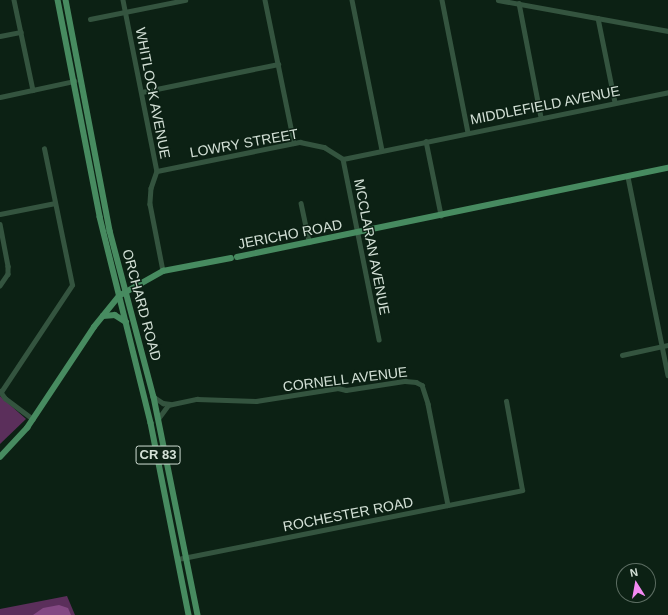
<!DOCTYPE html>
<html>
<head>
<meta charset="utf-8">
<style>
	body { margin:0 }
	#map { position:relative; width:668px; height:615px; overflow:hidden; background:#0c2114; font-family:Arial,sans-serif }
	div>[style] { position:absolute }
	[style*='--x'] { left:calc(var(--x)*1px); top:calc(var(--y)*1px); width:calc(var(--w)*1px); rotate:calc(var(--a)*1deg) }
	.green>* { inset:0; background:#5b2f5b }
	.water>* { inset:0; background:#844983 }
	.minor>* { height:4.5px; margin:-2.25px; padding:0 2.25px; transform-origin:2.25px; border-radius:2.25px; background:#34543f }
	.major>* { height:5.5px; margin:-2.75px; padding:0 2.75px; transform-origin:2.75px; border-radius:2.75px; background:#478b60 }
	span { translate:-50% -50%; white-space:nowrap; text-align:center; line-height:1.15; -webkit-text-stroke:3px #0c2114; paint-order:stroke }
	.shield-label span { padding:1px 3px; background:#0c2114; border:1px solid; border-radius:3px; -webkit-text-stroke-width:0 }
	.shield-label { font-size:13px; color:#d3e0d6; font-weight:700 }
	.street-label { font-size:14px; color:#d3e0d6 }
	.north { position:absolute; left:616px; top:563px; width:40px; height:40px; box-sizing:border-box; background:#0c2114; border:1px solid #5c6d62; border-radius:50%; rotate:349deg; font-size:11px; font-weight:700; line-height:16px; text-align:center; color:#d3e0d6 }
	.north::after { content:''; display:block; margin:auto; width:14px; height:18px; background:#f38af2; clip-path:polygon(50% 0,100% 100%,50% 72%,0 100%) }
</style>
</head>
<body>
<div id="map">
	<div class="green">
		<div style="clip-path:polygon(0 396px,26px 419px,0 444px)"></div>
		<div style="clip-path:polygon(67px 596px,75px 615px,0 615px,0 609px)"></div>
	</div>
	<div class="water">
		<div style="clip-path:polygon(59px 605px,68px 608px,71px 615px,33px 615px,43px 608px)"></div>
	</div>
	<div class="minor">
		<div style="--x:14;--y:0;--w:92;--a:78.1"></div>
		<div style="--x:123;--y:0;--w:174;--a:78.8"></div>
		<div style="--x:157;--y:171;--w:18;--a:109"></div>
		<div style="--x:151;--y:188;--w:16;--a:94"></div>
		<div style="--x:150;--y:204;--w:68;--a:79"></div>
		<div style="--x:265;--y:0;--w:146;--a:78.5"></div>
		<div style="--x:352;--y:0;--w:153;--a:78.7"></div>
		<div style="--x:442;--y:0;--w:135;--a:78.9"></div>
		<div style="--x:498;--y:0;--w:173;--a:10.3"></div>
		<div style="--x:519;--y:3;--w:116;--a:79.1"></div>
		<div style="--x:598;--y:18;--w:86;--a:78.6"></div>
		<div style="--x:90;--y:19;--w:97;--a:-11.3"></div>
		<div style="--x:0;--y:36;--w:21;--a:-11"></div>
		<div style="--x:142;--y:92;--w:139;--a:-11.6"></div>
		<div style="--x:0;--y:97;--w:76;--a:-12.2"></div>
		<div style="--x:426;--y:141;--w:76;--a:78.5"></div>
		<div style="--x:343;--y:159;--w:184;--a:78.7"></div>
		<div style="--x:157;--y:171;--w:146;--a:-11.5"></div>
		<div style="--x:300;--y:142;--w:25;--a:12"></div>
		<div style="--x:324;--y:147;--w:22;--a:32"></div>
		<div style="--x:343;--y:159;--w:332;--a:-11.6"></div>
		<div style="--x:628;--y:177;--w:202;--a:78.6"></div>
		<div style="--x:301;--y:203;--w:40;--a:78"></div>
		<div style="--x:0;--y:214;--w:56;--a:-11.3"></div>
		<div style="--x:0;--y:224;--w:43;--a:79.2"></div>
		<div style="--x:8;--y:266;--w:8;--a:90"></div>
		<div style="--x:8;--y:274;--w:14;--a:124"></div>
		<div style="--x:622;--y:355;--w:47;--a:-12.3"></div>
		<div style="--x:0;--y:391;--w:9;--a:54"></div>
		<div style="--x:5;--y:398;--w:35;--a:37"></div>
		<div style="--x:1;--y:392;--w:128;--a:-56.4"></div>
		<div style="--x:72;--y:285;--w:139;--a:-101.6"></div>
		<div style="--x:154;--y:397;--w:11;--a:34"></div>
		<div style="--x:163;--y:403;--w:7;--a:8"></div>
		<div style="--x:158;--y:419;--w:17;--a:-54"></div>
		<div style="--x:168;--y:405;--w:30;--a:-12"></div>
		<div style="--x:197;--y:399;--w:59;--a:1.9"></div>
		<div style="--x:256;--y:401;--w:83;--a:-9"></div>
		<div style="--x:338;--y:388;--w:8;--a:14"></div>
		<div style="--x:346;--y:390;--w:60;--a:-8.7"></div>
		<div style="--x:405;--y:381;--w:11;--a:5"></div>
		<div style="--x:416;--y:382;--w:7;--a:27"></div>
		<div style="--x:422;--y:385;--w:20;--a:72"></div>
		<div style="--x:428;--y:404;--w:103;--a:78.8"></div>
		<div style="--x:178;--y:559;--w:351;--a:-11.3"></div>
		<div style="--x:522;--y:490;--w:90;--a:-100.2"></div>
	</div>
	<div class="major">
		<div style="--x:58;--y:0;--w:221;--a:79"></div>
		<div style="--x:100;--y:217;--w:212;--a:76.1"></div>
		<div style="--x:151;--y:423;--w:196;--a:78.8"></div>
		<div style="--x:66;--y:0;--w:235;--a:79.2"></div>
		<div style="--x:110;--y:231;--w:172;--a:75.2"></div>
		<div style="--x:154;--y:397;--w:222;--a:78.6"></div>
		<div style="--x:237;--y:257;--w:440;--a:-11.7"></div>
		<div style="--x:103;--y:316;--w:12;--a:-5"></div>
		<div style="--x:115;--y:315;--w:13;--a:32"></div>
		<div style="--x:0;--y:457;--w:40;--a:-47"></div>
		<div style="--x:27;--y:428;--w:121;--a:-56.4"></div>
		<div style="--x:94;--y:327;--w:40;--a:-51"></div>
		<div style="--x:119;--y:296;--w:51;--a:-29.6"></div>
		<div style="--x:163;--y:271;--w:69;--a:-10.8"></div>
	</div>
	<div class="shield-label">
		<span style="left:158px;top:455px">CR 83</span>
	</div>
	<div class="street-label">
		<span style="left:153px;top:93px;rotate:79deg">WHITLOCK AVENUE</span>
		<span style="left:545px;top:105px;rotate:-11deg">MIDDLEFIELD AVENUE</span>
		<span style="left:244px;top:143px;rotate:-10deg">LOWRY STREET</span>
		<span style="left:290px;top:234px;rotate:-11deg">JERICHO ROAD</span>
		<span style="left:372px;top:247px;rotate:79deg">MCCLARAN AVENUE</span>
		<span style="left:142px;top:305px;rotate:75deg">ORCHARD ROAD</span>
		<span style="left:345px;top:379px;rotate:-7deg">CORNELL AVENUE</span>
		<span style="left:348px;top:514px;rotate:-11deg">ROCHESTER ROAD</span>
	</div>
	<div class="north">N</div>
</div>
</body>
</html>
